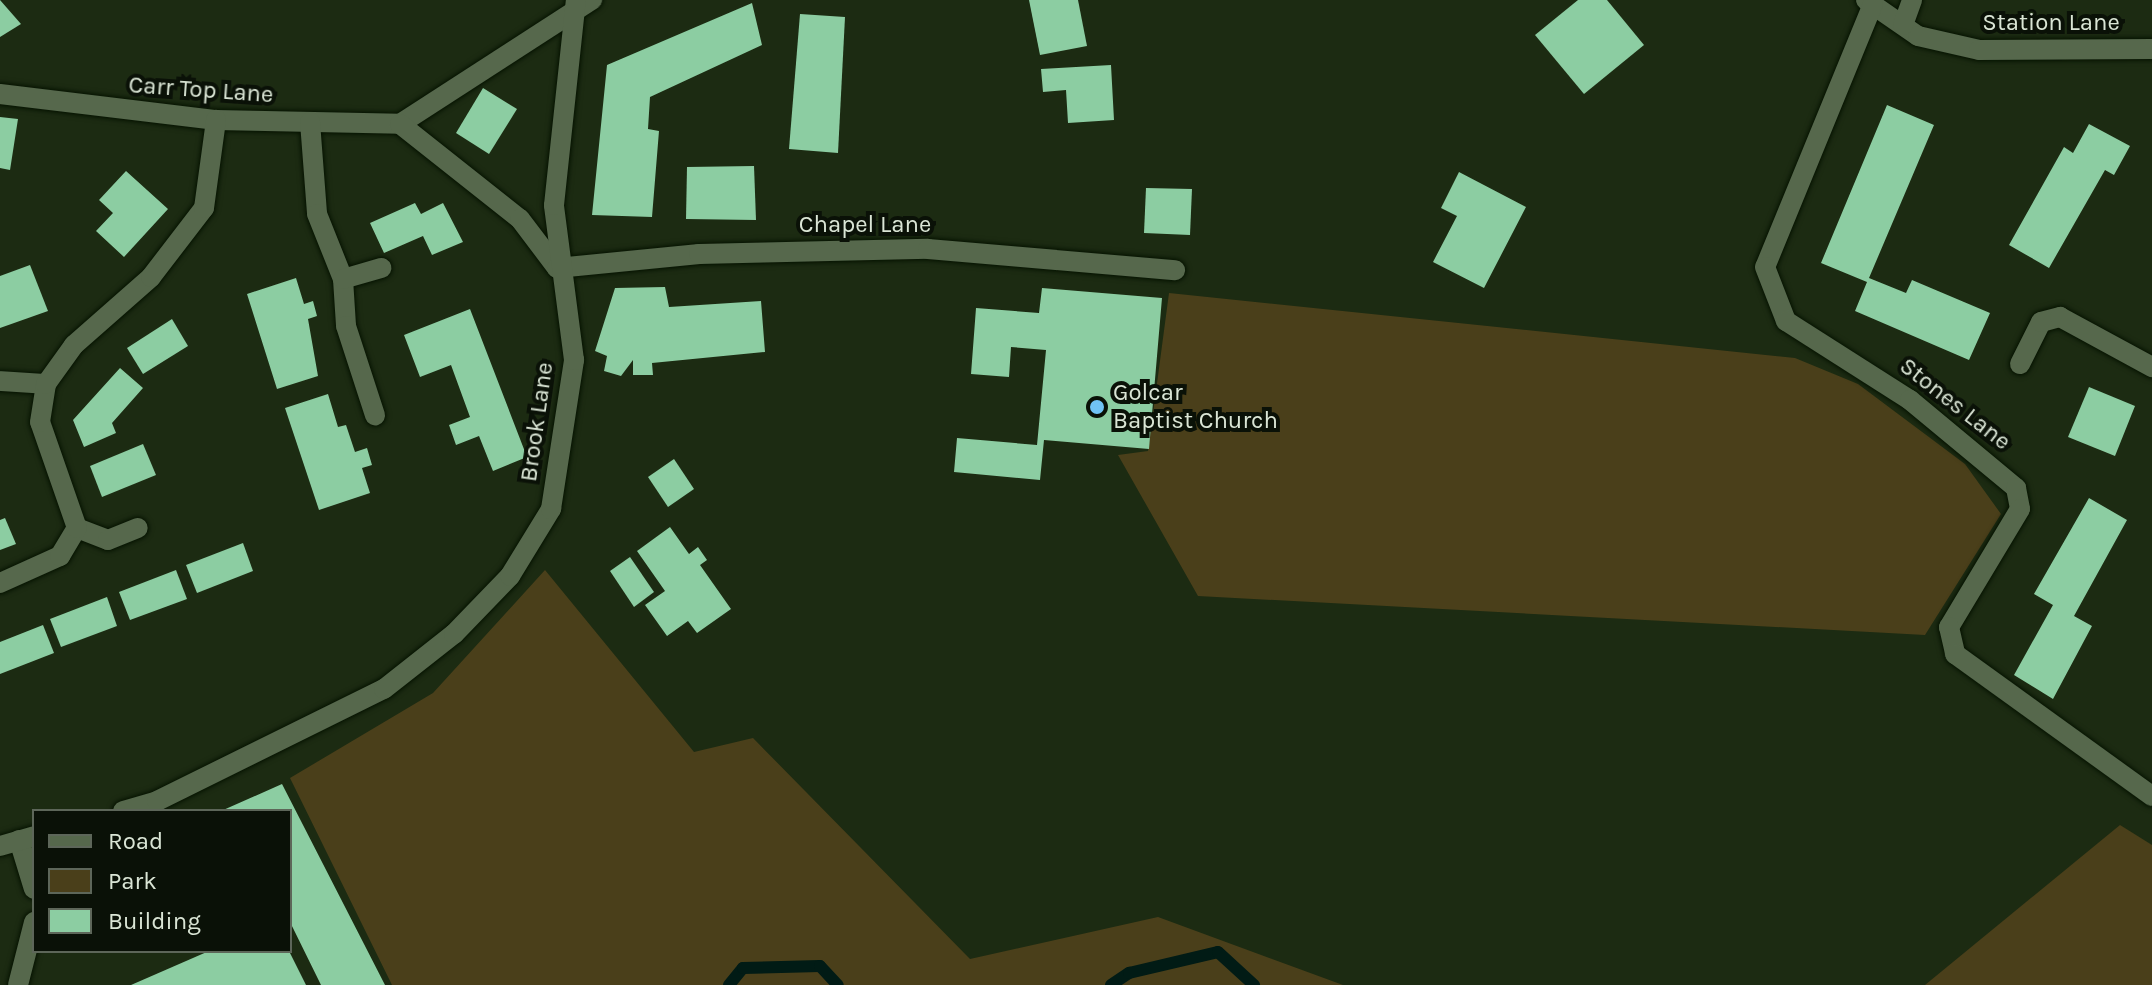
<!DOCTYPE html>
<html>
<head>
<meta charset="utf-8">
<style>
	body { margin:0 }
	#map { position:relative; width:2152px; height:985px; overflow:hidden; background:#1c2b12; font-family:Karla,sans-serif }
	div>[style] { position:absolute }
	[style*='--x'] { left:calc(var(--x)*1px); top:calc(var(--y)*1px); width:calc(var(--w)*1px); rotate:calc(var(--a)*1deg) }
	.green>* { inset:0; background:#4a3f1a }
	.stream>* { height:12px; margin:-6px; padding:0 6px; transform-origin:6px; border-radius:6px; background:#011b15 }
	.building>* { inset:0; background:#8ccda2 }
	.roads { filter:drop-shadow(0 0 2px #061300) drop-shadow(0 0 2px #061300) }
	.minor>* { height:20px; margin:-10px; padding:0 10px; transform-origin:10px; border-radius:10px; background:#56684c }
	.dots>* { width:22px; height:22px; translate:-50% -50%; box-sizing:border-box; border:4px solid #0a1107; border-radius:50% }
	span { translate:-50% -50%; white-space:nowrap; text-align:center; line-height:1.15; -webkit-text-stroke:8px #0a1107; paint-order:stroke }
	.street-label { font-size:24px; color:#dae5d5 }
	.poi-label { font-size:24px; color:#dae5d5 }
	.left { translate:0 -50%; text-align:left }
	.legend { position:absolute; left:32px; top:809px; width:260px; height:144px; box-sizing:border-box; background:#0a1107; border:2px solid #5d6659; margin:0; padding:10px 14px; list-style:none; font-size:24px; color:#dae5d5 }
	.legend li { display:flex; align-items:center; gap:16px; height:40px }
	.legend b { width:40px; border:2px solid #5d6659 }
</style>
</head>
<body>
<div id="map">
	<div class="green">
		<div style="clip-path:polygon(1169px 293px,1795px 358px,1858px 384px,1965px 464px,2001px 514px,1925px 635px,1198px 596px,1118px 455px,1148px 451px)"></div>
		<div style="clip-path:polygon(545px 570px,694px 752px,753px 738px,970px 959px,1158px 917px,1343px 985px,392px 985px,290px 778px,433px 693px)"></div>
		<div style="clip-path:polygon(2120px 825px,2152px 845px,2152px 985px,1925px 985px)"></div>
	</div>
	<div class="stream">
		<div style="--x:729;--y:985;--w:22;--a:-51"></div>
		<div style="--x:743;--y:968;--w:77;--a:-1.5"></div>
		<div style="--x:820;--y:966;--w:26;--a:47"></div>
		<div style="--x:1111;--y:985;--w:22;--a:-34"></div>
		<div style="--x:1129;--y:973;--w:91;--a:-13.3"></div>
		<div style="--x:1218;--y:952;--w:49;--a:42.5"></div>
	</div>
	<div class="building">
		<div style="clip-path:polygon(0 0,21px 24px,0 37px)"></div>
		<div style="clip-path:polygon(1029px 0,1078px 0,1087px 46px,1040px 55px)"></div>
		<div style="clip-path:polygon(1578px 0,1607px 0,1644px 45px,1584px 94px,1535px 35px)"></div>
		<div style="clip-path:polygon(752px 3px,762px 45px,650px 97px,648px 129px,659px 131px,652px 217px,592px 215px,607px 65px)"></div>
		<div style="clip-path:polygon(800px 14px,845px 17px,838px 153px,789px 149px)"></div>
		<div style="clip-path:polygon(1111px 65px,1114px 120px,1068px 123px,1066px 90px,1043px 92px,1041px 69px)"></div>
		<div style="clip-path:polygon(483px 88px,517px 109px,489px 154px,456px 133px)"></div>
		<div style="clip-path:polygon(1887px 105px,1934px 125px,1869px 278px,1906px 293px,1912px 280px,1990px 313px,1969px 360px,1855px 311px,1867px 282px,1821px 263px)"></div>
		<div style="clip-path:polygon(0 117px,18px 119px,10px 170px,0 168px)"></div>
		<div style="clip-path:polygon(2089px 124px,2130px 146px,2114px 175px,2105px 170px,2049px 268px,2009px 245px,2064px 147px,2073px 153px)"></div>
		<div style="clip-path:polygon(754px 166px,756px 220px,686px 219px,687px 167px)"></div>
		<div style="clip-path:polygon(126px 171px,168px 209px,124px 257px,96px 231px,113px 213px,99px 200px)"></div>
		<div style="clip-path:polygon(1459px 172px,1526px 207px,1484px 288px,1433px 262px,1457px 216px,1441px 208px)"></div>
		<div style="clip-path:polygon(1146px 188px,1192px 189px,1190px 235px,1144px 233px)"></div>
		<div style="clip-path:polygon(415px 203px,421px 214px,443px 203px,463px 242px,432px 255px,423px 236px,384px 253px,370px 223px)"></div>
		<div style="clip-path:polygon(30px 265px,48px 311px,0 328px,0 276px)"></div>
		<div style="clip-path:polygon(296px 278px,304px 304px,313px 301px,317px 316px,308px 319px,318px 376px,277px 389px,247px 294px)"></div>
		<div style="clip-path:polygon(665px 287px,669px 307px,761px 301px,765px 352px,652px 363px,653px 375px,633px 375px,633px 360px,621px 376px,604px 371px,607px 356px,595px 351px,615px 288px)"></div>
		<div style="clip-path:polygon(1042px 288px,1162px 298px,1149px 449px,1044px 440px,1040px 480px,954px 472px,957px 438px,1037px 445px,1046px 350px,1011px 347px,1009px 377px,971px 374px,976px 308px,1039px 313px)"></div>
		<div style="clip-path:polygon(470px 309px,527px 457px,493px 471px,479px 436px,456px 445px,449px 425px,470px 417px,451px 365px,420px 377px,404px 335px)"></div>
		<div style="clip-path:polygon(172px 319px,188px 346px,143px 374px,127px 348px)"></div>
		<div style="clip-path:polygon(120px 368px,143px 388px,112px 423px,116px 433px,84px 447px,73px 420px)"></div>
		<div style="clip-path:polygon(2089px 387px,2135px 406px,2115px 456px,2068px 437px)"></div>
		<div style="clip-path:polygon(328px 394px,338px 427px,346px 425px,355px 452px,367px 448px,372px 465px,362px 468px,370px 493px,319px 510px,285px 408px)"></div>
		<div style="clip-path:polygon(143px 444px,156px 475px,102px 497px,90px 466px)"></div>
		<div style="clip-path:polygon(674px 459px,694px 489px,668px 507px,648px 477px)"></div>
		<div style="clip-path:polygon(2089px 498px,2127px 520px,2074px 616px,2092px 626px,2053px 699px,2014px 675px,2053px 605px,2034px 594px)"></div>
		<div style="clip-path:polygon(5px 518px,16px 544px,0 550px,0 520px)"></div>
		<div style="clip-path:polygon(670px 527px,689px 554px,698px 547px,707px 560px,700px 565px,731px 609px,697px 633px,688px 621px,667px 636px,645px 605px,665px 591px,637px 551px)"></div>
		<div style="clip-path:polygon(243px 543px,253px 571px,197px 593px,186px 565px)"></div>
		<div style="clip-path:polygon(630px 557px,654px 592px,634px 607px,610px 571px)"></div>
		<div style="clip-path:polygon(176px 570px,187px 599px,130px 620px,119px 592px)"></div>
		<div style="clip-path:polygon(107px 597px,117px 626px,61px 647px,50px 619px)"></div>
		<div style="clip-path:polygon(43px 625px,54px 653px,0 674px,0 642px)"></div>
		<div style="clip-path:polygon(282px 784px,385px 985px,321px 985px,290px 922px,290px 811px,221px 811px)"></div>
		<div style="clip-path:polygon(209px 951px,289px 951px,306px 985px,131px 985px)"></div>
	</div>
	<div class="roads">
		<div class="minor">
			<div style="--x:1866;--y:0;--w:63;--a:34.7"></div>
			<div style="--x:1918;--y:36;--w:63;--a:12.9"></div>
			<div style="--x:1979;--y:50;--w:173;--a:-0.3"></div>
			<div style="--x:1873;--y:4;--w:284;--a:112.3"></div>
			<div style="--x:1765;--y:267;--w:58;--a:68.7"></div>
			<div style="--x:1786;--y:321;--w:147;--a:32.5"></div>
			<div style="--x:1910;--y:400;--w:138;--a:39.7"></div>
			<div style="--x:2016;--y:488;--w:21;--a:79"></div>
			<div style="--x:2020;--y:509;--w:138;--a:121"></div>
			<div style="--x:1949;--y:627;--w:28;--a:77"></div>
			<div style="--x:1955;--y:654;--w:243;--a:35.8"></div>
			<div style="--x:1903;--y:25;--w:27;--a:-70"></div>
			<div style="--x:0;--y:94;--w:218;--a:6.9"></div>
			<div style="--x:216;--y:120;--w:184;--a:1.2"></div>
			<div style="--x:400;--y:124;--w:229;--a:-32.9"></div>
			<div style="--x:310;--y:122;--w:92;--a:85.6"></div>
			<div style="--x:317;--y:214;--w:70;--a:68.2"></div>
			<div style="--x:343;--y:279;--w:47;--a:86.3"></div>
			<div style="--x:346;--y:326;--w:94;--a:72"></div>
			<div style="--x:400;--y:124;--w:153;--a:38.4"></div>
			<div style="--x:520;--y:219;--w:61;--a:52.9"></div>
			<div style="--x:557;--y:268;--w:143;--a:-5.6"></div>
			<div style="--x:699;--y:254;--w:229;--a:-1.3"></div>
			<div style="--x:928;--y:249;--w:248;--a:4.9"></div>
			<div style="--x:343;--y:279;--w:40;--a:-16"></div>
			<div style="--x:2020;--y:364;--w:47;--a:-63.4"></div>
			<div style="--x:2041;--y:322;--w:20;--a:-15"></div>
			<div style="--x:2060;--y:317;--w:105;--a:28.5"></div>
			<div style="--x:0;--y:381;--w:46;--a:3.7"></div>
			<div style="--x:77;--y:528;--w:33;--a:21"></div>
			<div style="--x:108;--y:540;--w:32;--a:-22"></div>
			<div style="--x:0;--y:583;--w:66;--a:-24.2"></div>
			<div style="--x:60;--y:556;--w:33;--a:-59"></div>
			<div style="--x:77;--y:528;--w:112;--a:-109.2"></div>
			<div style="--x:40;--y:422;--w:38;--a:-81"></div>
			<div style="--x:46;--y:384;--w:48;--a:-54.3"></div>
			<div style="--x:74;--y:345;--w:103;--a:-41.4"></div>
			<div style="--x:151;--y:277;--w:87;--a:-52.5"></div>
			<div style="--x:204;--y:208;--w:89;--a:-82.2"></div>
			<div style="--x:123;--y:811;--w:35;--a:-16"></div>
			<div style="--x:157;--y:801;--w:253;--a:-26.3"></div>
			<div style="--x:384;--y:689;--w:89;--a:-38.2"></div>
			<div style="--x:454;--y:634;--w:81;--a:-46"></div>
			<div style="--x:510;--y:576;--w:79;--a:-58.5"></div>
			<div style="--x:551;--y:509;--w:151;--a:-81.2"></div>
			<div style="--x:574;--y:360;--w:156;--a:-97.4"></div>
			<div style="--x:554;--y:205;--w:206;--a:-83.9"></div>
			<div style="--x:19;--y:840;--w:51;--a:73"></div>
			<div style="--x:0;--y:846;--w:35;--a:-16"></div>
			<div style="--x:18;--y:985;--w:65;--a:-75.7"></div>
		</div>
	</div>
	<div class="dots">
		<div style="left:1097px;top:407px;background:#70c2f4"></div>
	</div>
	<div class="street-label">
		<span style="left:2051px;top:23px">Station Lane</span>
		<span style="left:201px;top:90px;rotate:4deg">Carr Top Lane</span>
		<span style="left:865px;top:225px">Chapel Lane</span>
		<span style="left:1955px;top:404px;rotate:38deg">Stones Lane</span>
		<span style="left:537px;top:422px;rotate:-82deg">Brook Lane</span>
	</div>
	<div class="poi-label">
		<span class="left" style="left:1113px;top:407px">Golcar<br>Baptist Church</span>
	</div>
	<ul class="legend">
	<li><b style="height:10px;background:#56684c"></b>Road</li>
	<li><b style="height:22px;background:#4a3f1a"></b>Park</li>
	<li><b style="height:22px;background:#8ccda2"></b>Building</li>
	</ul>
</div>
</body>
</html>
